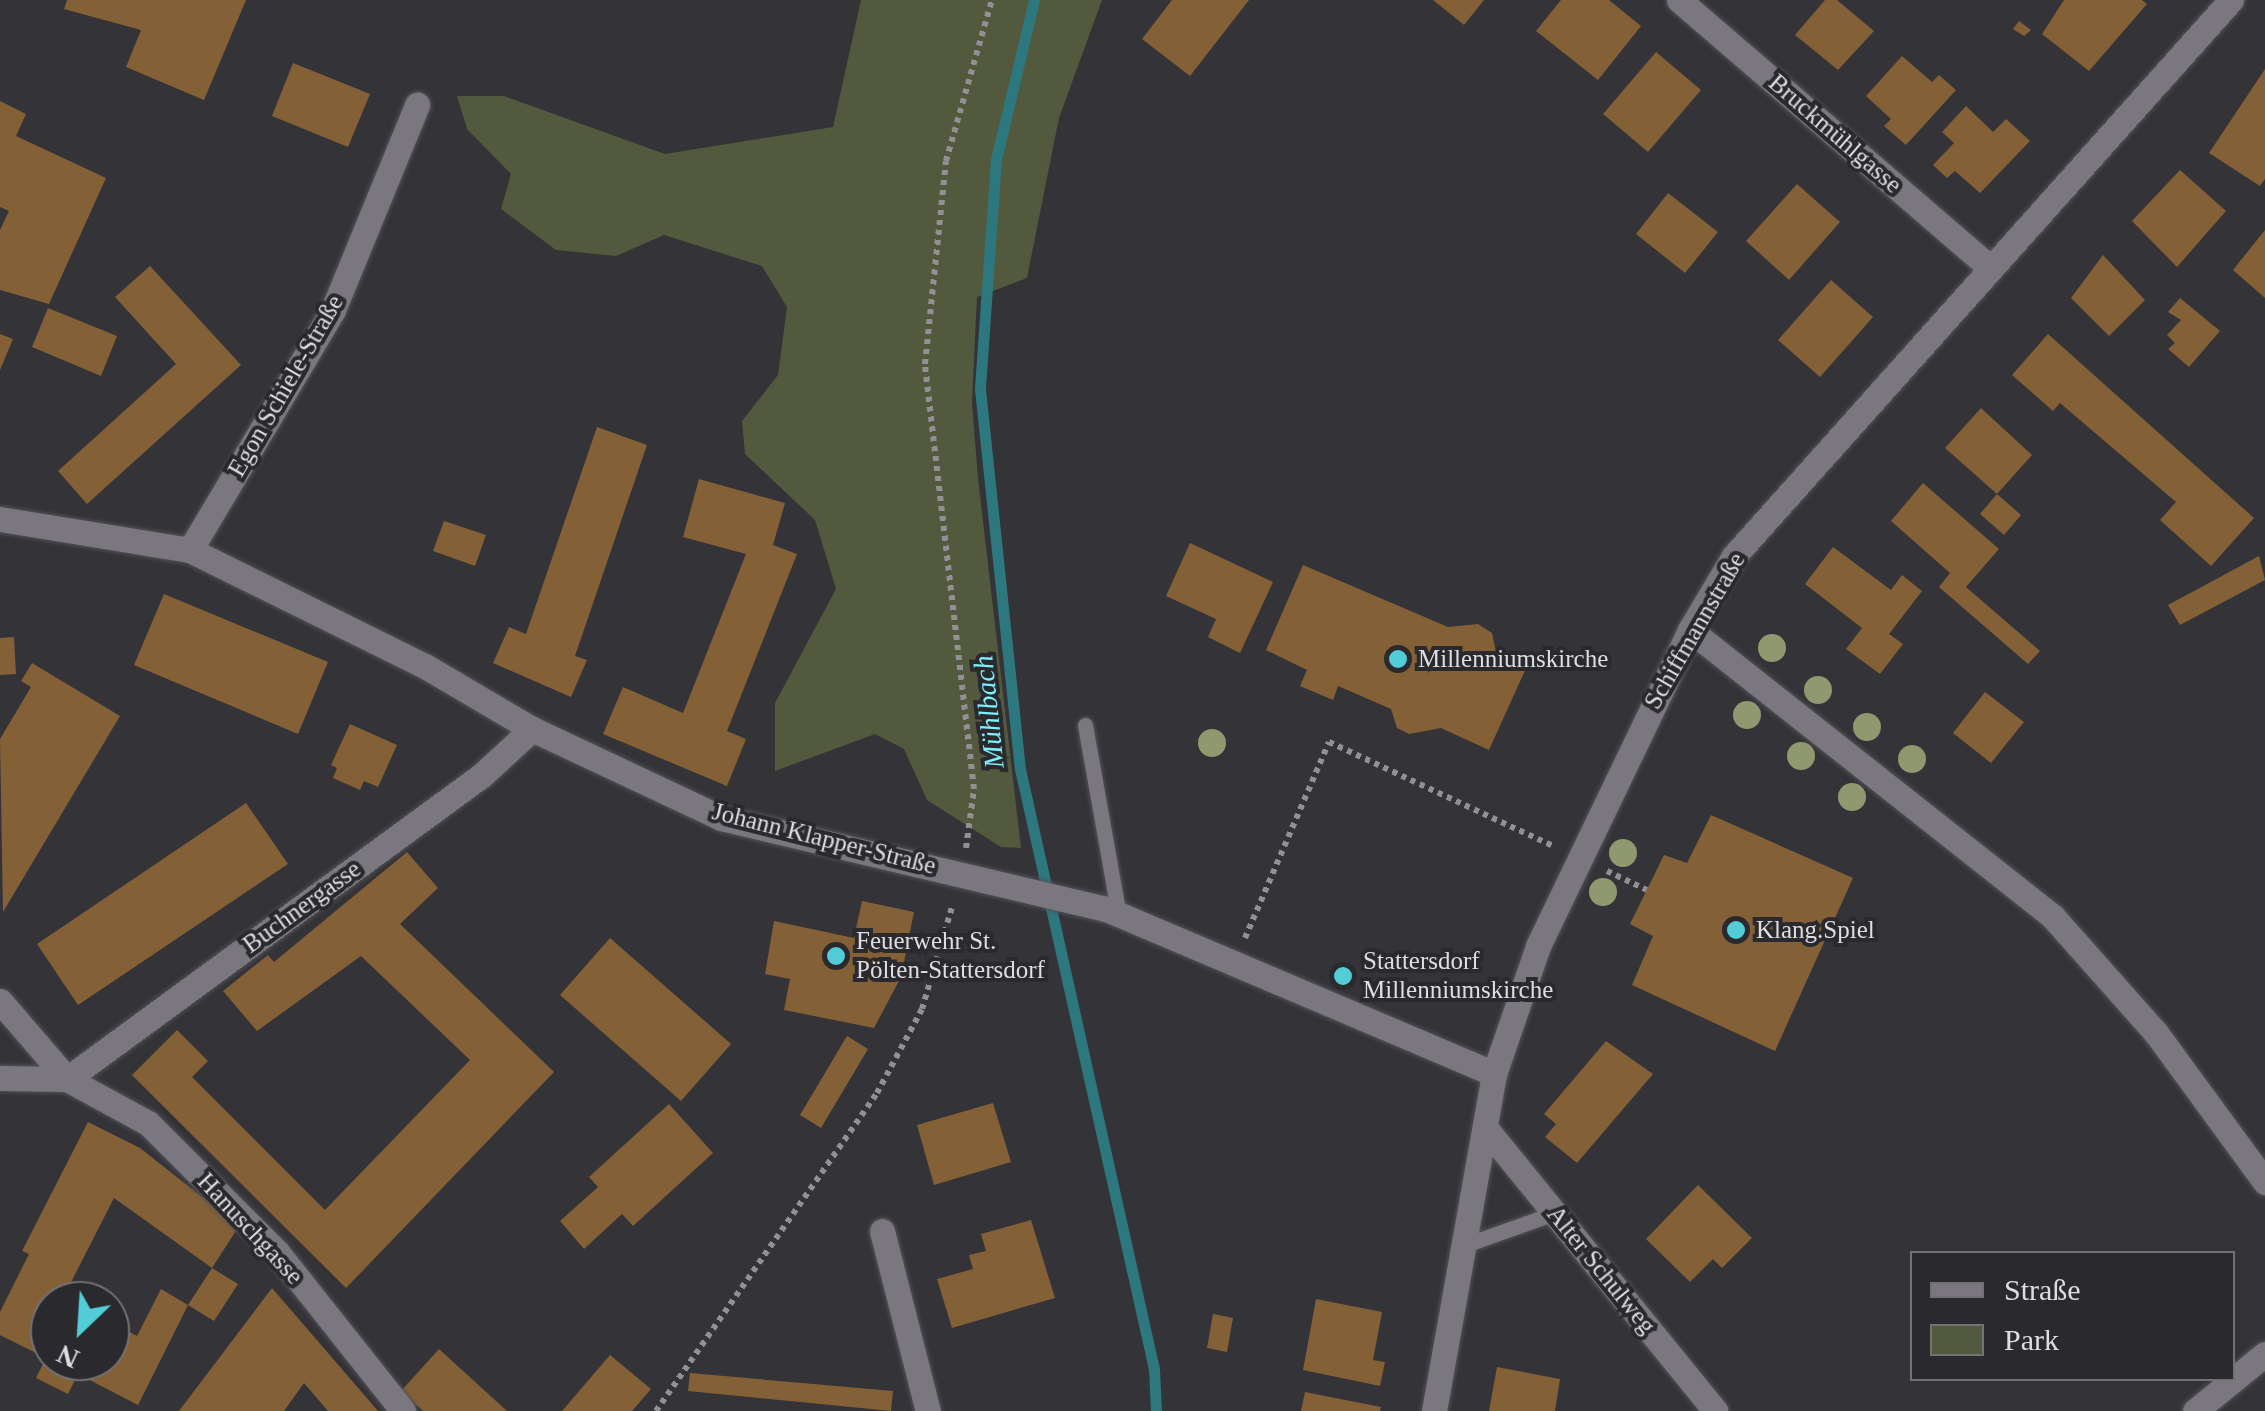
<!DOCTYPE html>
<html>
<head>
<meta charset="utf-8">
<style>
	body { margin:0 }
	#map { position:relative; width:2265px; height:1411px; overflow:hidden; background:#343338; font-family:"Times New Roman",serif }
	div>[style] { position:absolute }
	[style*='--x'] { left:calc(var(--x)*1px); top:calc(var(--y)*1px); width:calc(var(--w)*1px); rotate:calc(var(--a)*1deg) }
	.green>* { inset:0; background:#52593c }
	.stream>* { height:11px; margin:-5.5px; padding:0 5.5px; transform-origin:5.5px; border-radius:5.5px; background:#2c787e }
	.building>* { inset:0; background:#846037 }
	.path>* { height:6px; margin-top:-3px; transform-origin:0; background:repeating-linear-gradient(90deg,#919094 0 5px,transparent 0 10px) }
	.roads { filter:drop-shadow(0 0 2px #525155) drop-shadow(0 0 2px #525155) }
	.service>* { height:15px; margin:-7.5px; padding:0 7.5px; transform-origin:7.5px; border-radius:7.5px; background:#7a787e }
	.minor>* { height:25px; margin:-12.5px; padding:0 12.5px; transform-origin:12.5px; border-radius:12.5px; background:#7a787e }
	.trees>* { width:28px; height:28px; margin:-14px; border-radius:50%; background:#8f986f }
	.dots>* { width:28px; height:28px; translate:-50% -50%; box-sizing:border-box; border:5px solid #2a292e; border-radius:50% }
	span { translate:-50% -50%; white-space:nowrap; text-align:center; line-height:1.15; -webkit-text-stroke:8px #2a292e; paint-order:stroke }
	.street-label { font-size:25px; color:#dedde0 }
	.poi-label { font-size:25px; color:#dedde0 }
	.left { translate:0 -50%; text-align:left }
	.water-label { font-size:28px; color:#7feffa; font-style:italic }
	.legend { position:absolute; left:1910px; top:1251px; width:325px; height:130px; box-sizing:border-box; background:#2a292e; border:2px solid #727175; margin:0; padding:12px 18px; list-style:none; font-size:30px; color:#dedde0 }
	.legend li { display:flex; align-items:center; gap:20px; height:50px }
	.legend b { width:50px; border:2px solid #727175 }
	.north { position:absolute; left:30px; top:1281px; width:100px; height:100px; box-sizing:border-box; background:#2a292e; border:2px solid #727175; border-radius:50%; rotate:205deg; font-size:28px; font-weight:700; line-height:40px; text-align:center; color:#dedde0 }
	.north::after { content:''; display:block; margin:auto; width:35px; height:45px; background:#52ccd6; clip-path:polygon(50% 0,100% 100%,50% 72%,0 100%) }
</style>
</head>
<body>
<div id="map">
	<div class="green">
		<div style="clip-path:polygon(861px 0,1102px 0,1059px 118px,1027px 278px,977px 297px,972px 403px,978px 478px,1021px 848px,1001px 847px,927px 800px,904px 749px,875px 734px,775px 771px,775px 703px,836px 589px,815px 520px,745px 454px,742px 421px,778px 375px,787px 307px,762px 266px,664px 235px,616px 256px,556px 250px,501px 209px,511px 174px,467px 129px,457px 96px,504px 96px,665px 154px,833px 127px)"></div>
	</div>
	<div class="stream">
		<div style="--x:1034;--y:0;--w:163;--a:103.4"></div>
		<div style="--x:996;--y:159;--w:231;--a:94"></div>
		<div style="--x:980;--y:389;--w:382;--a:84"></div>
		<div style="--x:1020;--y:769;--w:615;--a:77.41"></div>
		<div style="--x:1154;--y:1369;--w:42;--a:87.3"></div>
	</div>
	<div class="building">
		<div style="clip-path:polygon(67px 0,246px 0,204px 100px,126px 67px,141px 30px,64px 9px)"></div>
		<div style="clip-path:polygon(1172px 0,1249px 0,1190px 76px,1142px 39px)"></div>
		<div style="clip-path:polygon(1433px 0,1484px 0,1464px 25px)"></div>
		<div style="clip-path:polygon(1561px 0,1609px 0,1641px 26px,1598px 80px,1536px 31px)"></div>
		<div style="clip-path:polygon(1825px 0,1837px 0,1874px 31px,1838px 70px,1795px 35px)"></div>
		<div style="clip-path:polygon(2064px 0,2142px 0,2147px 4px,2089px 71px,2042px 34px)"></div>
		<div style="clip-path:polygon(2019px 21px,2031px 30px,2024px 36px,2013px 29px)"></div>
		<div style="clip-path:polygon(1656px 52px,1701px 90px,1648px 152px,1603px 114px)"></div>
		<div style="clip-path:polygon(1902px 56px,1932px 82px,1939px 75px,1956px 90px,1906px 145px,1884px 126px,1891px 119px,1866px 96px)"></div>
		<div style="clip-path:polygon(293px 63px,370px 94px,348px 147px,272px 116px)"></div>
		<div style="clip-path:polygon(2265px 69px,2265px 179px,2260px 186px,2209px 153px)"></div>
		<div style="clip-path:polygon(0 101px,26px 114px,16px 136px,106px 178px,49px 304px,0 290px,0 230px,9px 211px,0 207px)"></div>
		<div style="clip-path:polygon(1966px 106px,1993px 132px,2006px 119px,2030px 141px,1980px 193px,1955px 171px,1947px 178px,1933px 165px,1954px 143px,1942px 132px)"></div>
		<div style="clip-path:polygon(2180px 170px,2226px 211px,2177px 267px,2132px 221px)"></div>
		<div style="clip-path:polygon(1797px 184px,1840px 222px,1789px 280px,1746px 241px)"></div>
		<div style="clip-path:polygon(1668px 193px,1718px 232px,1685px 273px,1636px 234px)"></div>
		<div style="clip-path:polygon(2265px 230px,2265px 298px,2233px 270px)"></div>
		<div style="clip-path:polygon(2103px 255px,2145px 300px,2109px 336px,2071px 298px)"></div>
		<div style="clip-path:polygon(150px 266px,241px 365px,87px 504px,58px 471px,176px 364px,115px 297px)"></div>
		<div style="clip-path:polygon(1831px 280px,1873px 317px,1820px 377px,1778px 340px)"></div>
		<div style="clip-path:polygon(2180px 298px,2220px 331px,2189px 367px,2168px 349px,2175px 343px,2167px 335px,2181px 320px,2168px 312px)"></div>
		<div style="clip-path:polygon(48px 308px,117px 336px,101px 376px,32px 347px)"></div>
		<div style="clip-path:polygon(0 334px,13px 339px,0 370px)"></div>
		<div style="clip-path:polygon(2048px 334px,2254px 518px,2211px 566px,2160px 520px,2176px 502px,2060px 403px,2053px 411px,2012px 375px)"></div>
		<div style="clip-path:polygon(1981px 408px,2032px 455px,1997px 494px,1945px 448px)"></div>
		<div style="clip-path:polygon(597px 427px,647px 445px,575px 656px,587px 660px,571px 697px,493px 663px,509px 627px,526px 634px)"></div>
		<div style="clip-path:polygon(699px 479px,785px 503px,773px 545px,797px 554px,727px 731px,746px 739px,727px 786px,603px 734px,623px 687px,683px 713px,746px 554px,683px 537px)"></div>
		<div style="clip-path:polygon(1923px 483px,1999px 549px,1966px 587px,2040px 651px,2028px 664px,1939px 587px,1950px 573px,1891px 521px)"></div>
		<div style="clip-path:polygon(1997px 494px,2021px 515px,2004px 535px,1980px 514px)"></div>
		<div style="clip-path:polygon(444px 521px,486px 535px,475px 566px,433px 551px)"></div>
		<div style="clip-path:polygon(1190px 543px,1273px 582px,1240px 653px,1208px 637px,1216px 619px,1166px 596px)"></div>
		<div style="clip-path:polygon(1833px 547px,1891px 590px,1902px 575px,1922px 591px,1889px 634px,1903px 644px,1880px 674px,1846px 649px,1862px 628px,1805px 584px)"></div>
		<div style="clip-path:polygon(2259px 556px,2265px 580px,2180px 625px,2168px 605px)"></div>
		<div style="clip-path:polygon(1303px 565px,1448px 627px,1478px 624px,1492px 633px,1496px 652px,1527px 666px,1489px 750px,1441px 728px,1409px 734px,1397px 728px,1391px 709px,1338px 686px,1333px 700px,1300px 686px,1307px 670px,1266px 650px)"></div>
		<div style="clip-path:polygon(164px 594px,328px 662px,298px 734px,134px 665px)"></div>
		<div style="clip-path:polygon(14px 637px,16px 674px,0 675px,0 638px)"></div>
		<div style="clip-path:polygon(32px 663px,120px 716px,3px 912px,0 739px,31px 687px,21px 681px)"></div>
		<div style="clip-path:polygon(1985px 692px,2024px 722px,1991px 763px,1953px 733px)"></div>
		<div style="clip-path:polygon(350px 724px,397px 745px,378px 787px,364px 781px,360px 790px,333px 778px,337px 768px,331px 765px)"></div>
		<div style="clip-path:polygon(246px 803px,288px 864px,78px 1005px,37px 944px)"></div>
		<div style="clip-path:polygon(1711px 815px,1853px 878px,1775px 1051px,1632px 985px,1653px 936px,1630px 924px,1664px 855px,1687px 863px)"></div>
		<div style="clip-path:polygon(407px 852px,438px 888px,400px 924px,554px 1072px,346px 1288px,132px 1075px,177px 1030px,208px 1061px,192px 1077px,325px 1210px,470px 1060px,361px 956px,257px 1031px,223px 991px,268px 955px,274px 962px)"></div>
		<div style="clip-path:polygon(862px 901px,914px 912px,901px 977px,874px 1028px,784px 1010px,790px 979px,765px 974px,774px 921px,854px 938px)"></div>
		<div style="clip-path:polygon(610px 938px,731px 1044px,681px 1101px,560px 995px)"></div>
		<div style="clip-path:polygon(847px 1036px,868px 1049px,821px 1128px,800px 1115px)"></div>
		<div style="clip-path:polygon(1606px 1041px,1653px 1074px,1577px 1163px,1545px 1137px,1556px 1124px,1544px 1114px)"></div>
		<div style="clip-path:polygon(993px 1103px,1011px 1162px,934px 1185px,917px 1125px)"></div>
		<div style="clip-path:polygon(669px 1104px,713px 1153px,633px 1226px,622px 1214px,584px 1249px,560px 1221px,598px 1187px,589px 1177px)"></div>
		<div style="clip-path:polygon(88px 1122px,140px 1148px,239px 1226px,212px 1268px,114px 1198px,63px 1298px,69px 1301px,50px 1301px,50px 1361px,110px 1361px,110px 1322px,137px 1336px,161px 1289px,188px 1305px,212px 1268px,238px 1284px,214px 1321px,188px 1305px,138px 1405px,78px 1374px,68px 1394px,36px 1378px,46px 1358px,0 1335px,0 1312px,29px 1254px,22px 1251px)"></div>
		<div style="clip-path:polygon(1698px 1185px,1752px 1238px,1722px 1268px,1713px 1259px,1690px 1282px,1646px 1239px)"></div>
		<div style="clip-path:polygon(1031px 1220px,1055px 1298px,952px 1328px,937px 1279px,973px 1269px,969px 1255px,986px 1251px,981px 1234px)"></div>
		<div style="clip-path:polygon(272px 1288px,328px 1353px,378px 1411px,328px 1411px,304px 1383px,284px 1411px,179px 1411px)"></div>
		<div style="clip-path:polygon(1316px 1299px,1382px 1312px,1373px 1360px,1385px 1362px,1380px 1386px,1303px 1370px)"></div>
		<div style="clip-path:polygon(1213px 1314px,1233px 1318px,1227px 1352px,1207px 1348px)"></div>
		<div style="clip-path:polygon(439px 1349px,507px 1411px,423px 1411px,401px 1391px)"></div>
		<div style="clip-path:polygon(610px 1355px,651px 1389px,632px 1411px,562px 1411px)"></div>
		<div style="clip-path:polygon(1497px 1367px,1560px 1379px,1555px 1411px,1489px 1411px)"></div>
		<div style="clip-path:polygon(690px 1373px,893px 1391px,891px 1411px,688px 1391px)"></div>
		<div style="clip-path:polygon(1305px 1392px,1381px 1407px,1380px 1411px,1301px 1411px)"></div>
	</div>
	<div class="path">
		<div style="--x:966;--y:848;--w:60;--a:-82.3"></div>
		<div style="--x:974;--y:789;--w:428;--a:-96.6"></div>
		<div style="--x:925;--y:364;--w:204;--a:-84.1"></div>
		<div style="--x:946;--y:161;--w:167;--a:-74.1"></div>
		<div style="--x:1607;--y:871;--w:44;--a:25.4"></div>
		<div style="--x:1245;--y:938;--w:213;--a:-66.8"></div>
		<div style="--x:1329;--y:742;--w:249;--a:24.9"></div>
		<div style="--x:656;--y:1411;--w:387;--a:-55.2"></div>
		<div style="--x:877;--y:1093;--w:95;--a:-61.8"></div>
		<div style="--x:922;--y:1009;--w:109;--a:-73.6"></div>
	</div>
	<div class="roads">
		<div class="service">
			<div style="--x:1085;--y:725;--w:193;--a:79.9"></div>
			<div style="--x:1465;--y:1245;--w:96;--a:-19.6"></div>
		</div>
		<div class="minor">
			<div style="--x:1679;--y:0;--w:411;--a:40.7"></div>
			<div style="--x:0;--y:519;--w:193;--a:9.3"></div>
			<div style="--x:190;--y:550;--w:262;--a:26.3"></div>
			<div style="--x:425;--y:666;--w:124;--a:30.5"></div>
			<div style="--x:532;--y:729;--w:209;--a:25.2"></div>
			<div style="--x:721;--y:818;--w:396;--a:13.3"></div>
			<div style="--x:1106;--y:909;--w:422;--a:23"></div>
			<div style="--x:190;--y:550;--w:279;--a:-59.2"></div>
			<div style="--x:333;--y:310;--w:222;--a:-67.7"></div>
			<div style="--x:1690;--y:630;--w:463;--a:38.3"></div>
			<div style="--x:2053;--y:917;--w:155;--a:48.4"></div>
			<div style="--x:2156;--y:1033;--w:185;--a:53.8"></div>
			<div style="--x:0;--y:1001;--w:103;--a:49.3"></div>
			<div style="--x:67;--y:1079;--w:92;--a:28.5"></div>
			<div style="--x:148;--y:1123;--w:182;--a:45"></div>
			<div style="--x:277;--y:1252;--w:203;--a:51.6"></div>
			<div style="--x:0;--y:1078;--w:67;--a:0.9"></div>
			<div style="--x:67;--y:1079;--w:514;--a:-36.22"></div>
			<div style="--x:482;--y:775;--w:68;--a:-42.6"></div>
			<div style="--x:1487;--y:1130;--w:362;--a:50.9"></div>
			<div style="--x:882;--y:1231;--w:186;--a:75.7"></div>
			<div style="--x:1434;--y:1411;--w:342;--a:-79.9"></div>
			<div style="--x:1494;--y:1074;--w:135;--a:-71"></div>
			<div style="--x:1538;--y:946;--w:351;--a:-64.3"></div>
			<div style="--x:1690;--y:630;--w:86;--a:-59.3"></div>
			<div style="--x:1734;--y:556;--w:746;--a:-48.21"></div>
			<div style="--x:2195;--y:1411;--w:90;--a:-39.2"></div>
		</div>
	</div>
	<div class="trees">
		<div style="left:1772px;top:648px"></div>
		<div style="left:1818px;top:690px"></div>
		<div style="left:1747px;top:715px"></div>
		<div style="left:1867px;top:727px"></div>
		<div style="left:1212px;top:743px"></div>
		<div style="left:1801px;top:756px"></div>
		<div style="left:1912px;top:759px"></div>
		<div style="left:1852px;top:797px"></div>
		<div style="left:1623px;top:853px"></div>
		<div style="left:1603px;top:892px"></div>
	</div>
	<div class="dots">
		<div style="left:1398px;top:659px;background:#52ccd6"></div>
		<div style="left:1736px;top:930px;background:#52ccd6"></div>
		<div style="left:836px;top:956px;background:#52ccd6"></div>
		<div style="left:1343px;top:976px;background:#52ccd6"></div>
	</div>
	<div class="street-label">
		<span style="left:1835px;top:134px;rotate:41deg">Bruckmühlgasse</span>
		<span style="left:286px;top:386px;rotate:-60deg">Egon Schiele-Straße</span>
		<span style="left:1695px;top:631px;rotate:-60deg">Schiffmannstraße</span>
		<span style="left:824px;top:839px;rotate:14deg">Johann Klapper-Straße</span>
		<span style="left:302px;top:907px;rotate:-36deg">Buchnergasse</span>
		<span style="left:250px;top:1229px;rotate:47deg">Hanuschgasse</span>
		<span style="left:1601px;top:1270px;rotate:51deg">Alter Schulweg</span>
	</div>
	<div class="poi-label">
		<span class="left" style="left:1418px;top:659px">Millenniumskirche</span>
		<span class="left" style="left:1756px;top:930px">Klang.Spiel</span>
		<span class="left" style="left:856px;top:956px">Feuerwehr St.<br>Pölten-Stattersdorf</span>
		<span class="left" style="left:1363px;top:976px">Stattersdorf<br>Millenniumskirche</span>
	</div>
	<div class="water-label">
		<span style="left:989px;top:712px;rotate:-96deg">Mühlbach</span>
	</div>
	<ul class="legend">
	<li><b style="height:12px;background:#7a787e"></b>Straße</li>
	<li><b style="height:28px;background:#52593c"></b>Park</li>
	</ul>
	<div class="north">N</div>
</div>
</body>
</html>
